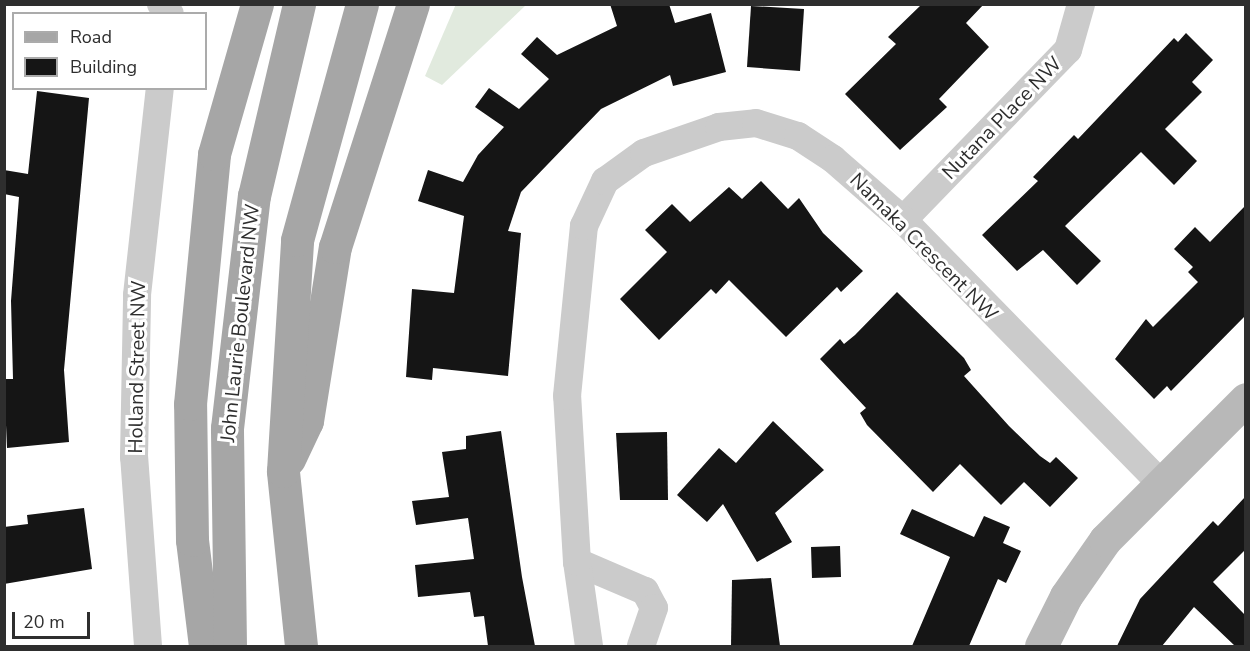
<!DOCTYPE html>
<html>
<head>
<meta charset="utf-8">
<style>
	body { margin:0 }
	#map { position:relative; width:1250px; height:651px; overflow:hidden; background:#fff; font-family:"Nunito Sans",sans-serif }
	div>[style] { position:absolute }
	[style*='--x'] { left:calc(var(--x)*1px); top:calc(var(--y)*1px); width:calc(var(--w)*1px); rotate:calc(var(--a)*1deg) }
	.green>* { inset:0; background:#e1eade }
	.building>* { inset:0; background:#151515 }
	.street>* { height:28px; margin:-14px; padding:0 14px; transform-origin:14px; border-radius:14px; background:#cbcbcb }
	.secondary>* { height:33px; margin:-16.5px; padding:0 16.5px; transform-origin:16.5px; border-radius:16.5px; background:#b8b8b8 }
	.primary>* { height:33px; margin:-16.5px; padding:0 16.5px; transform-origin:16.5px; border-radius:16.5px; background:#a6a6a6 }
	span { translate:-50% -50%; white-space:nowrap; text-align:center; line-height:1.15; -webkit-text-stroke:6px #fff; paint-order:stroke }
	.street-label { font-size:20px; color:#2e2e2e }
	.frame { position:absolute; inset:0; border:6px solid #2e2e2e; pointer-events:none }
	.legend { position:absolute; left:12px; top:12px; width:195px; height:78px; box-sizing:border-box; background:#fff; border:2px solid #ababab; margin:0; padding:8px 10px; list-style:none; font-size:18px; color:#2e2e2e }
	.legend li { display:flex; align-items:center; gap:12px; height:30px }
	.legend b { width:30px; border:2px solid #ababab }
	.scale { position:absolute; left:12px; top:612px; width:78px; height:27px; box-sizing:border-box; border:3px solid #2e2e2e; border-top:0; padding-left:8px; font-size:18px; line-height:21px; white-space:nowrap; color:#2e2e2e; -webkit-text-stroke:4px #fff; paint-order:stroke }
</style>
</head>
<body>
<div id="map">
	<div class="green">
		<div style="clip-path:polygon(456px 4px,526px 5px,442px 85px,425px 76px)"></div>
	</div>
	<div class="building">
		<div style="clip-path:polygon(610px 4px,669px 4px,675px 23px,711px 13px,726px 72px,673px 86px,670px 75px,601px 109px,521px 192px,508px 231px,521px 233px,508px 376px,433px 368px,432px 380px,406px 377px,412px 289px,454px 293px,464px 216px,418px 201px,428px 170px,463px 182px,478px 155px,504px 127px,475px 107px,489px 88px,519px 109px,549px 79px,521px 54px,537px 37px,557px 55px,617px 26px)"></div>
		<div style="clip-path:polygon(922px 4px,984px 4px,966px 23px,989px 47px,939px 99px,947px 107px,900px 150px,845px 94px,896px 44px,888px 37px)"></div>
		<div style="clip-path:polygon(751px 6px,804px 9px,800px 71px,747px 67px)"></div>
		<div style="clip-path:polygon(1186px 33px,1213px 60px,1192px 82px,1202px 92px,1165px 129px,1197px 161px,1174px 185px,1141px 152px,1065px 226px,1101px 261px,1077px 285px,1043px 250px,1017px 271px,982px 235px,1038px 181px,1033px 177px,1074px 135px,1078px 139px,1174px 38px,1178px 42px)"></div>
		<div style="clip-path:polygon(37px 91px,89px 98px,64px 370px,69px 442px,7px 448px,4px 379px,13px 379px,11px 301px,19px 197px,4px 194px,4px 170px,28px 174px)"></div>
		<div style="clip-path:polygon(761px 181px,788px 209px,799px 198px,823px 233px,863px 271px,841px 292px,837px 287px,786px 337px,729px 280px,716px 294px,711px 289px,659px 340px,620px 299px,667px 252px,645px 230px,672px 204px,690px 222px,729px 187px,742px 199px)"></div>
		<div style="clip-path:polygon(1245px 206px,1245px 316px,1171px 391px,1167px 386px,1154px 399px,1115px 359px,1146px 319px,1153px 327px,1198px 282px,1188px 272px,1193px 267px,1174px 249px,1195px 227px,1210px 242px)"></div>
		<div style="clip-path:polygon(897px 292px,964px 358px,971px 370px,964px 376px,1009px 426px,1040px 456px,1050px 463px,1056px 457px,1078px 478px,1050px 507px,1024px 482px,1001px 505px,960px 464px,933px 492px,867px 425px,860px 413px,866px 408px,820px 359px,840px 339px,844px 344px,855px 335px)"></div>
		<div style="clip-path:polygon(773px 421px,824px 470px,775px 513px,792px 542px,757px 562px,723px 504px,707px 522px,677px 495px,719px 448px,736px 463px)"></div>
		<div style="clip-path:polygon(501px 431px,522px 577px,535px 646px,488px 646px,484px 616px,474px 617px,470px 592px,418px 597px,415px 565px,474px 559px,468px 518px,416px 525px,412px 501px,449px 497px,442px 452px,466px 449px,466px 436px)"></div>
		<div style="clip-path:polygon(667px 432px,668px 500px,620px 500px,616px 433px)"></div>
		<div style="clip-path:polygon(1245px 497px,1245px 550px,1213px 582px,1245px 615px,1245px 646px,1235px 646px,1194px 607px,1162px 646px,1117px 646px,1140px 599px,1213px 521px,1218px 526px)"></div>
		<div style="clip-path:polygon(84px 508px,92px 569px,4px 584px,4px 527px,28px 524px,27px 515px)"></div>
		<div style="clip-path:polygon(912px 509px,974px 537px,984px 516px,1010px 527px,1003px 543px,1021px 551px,1006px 583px,998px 579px,969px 646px,912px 646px,950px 557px,900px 534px)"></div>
		<div style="clip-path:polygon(840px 546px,841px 577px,812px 578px,811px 547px)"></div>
		<div style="clip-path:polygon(771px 578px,780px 646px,731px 646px,732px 580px)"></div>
	</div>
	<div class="street">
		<div style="--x:161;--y:4;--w:13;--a:48"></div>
		<div style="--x:903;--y:220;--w:237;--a:-45.9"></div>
		<div style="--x:1068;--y:50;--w:48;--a:-74.2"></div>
		<div style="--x:577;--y:562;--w:74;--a:23.1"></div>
		<div style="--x:645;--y:591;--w:19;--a:62"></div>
		<div style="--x:654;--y:608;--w:40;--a:108.9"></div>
		<div style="--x:148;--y:646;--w:190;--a:-94.2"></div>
		<div style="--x:134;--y:457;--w:162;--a:-88.9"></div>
		<div style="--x:137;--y:295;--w:208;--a:-83.7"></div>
		<div style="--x:589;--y:646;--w:85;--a:-98.1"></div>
		<div style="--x:577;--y:562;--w:166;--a:-93.4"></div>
		<div style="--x:567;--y:396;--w:171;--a:-84.3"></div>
		<div style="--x:584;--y:226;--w:50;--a:-65"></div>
		<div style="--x:605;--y:181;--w:48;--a:-35.7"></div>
		<div style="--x:644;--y:153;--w:79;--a:-19.1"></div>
		<div style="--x:719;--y:127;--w:37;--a:-6"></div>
		<div style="--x:756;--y:123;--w:44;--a:17.2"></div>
		<div style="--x:798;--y:136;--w:42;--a:33.3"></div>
		<div style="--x:833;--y:159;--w:93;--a:41.1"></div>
		<div style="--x:903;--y:220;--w:367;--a:45.6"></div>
	</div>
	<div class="secondary">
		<div style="--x:1041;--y:646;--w:56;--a:-63.4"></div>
		<div style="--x:1066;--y:596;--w:68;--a:-55.1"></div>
		<div style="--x:1105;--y:540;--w:199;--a:-45"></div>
	</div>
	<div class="primary">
		<div style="--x:289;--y:459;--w:42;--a:-64.7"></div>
		<div style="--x:307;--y:421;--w:176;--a:-80.9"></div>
		<div style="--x:335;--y:247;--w:255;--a:-72.2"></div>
		<div style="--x:205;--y:646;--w:107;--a:-97"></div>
		<div style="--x:192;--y:540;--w:136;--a:-90.8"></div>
		<div style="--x:190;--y:404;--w:251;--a:-84.5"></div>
		<div style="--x:214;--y:154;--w:156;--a:-74"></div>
		<div style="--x:230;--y:646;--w:218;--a:-90.8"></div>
		<div style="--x:227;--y:428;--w:234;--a:-83.4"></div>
		<div style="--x:254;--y:196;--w:197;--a:-76.8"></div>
		<div style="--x:301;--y:646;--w:176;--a:-95.9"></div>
		<div style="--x:283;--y:471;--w:231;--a:-86.5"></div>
		<div style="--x:297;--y:240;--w:245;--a:-74.6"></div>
	</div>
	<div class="street-label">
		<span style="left:1002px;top:118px;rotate:-46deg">Nutana Place NW</span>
		<span style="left:924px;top:247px;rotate:45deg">Namaka Crescent NW</span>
		<span style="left:240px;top:323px;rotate:-84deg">John Laurie Boulevard NW</span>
		<span style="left:137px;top:367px;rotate:-89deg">Holland Street NW</span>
	</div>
	<div class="frame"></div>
	<ul class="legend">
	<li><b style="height:8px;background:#a6a6a6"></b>Road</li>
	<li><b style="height:16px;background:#151515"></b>Building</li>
	</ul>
	<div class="scale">20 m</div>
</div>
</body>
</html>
